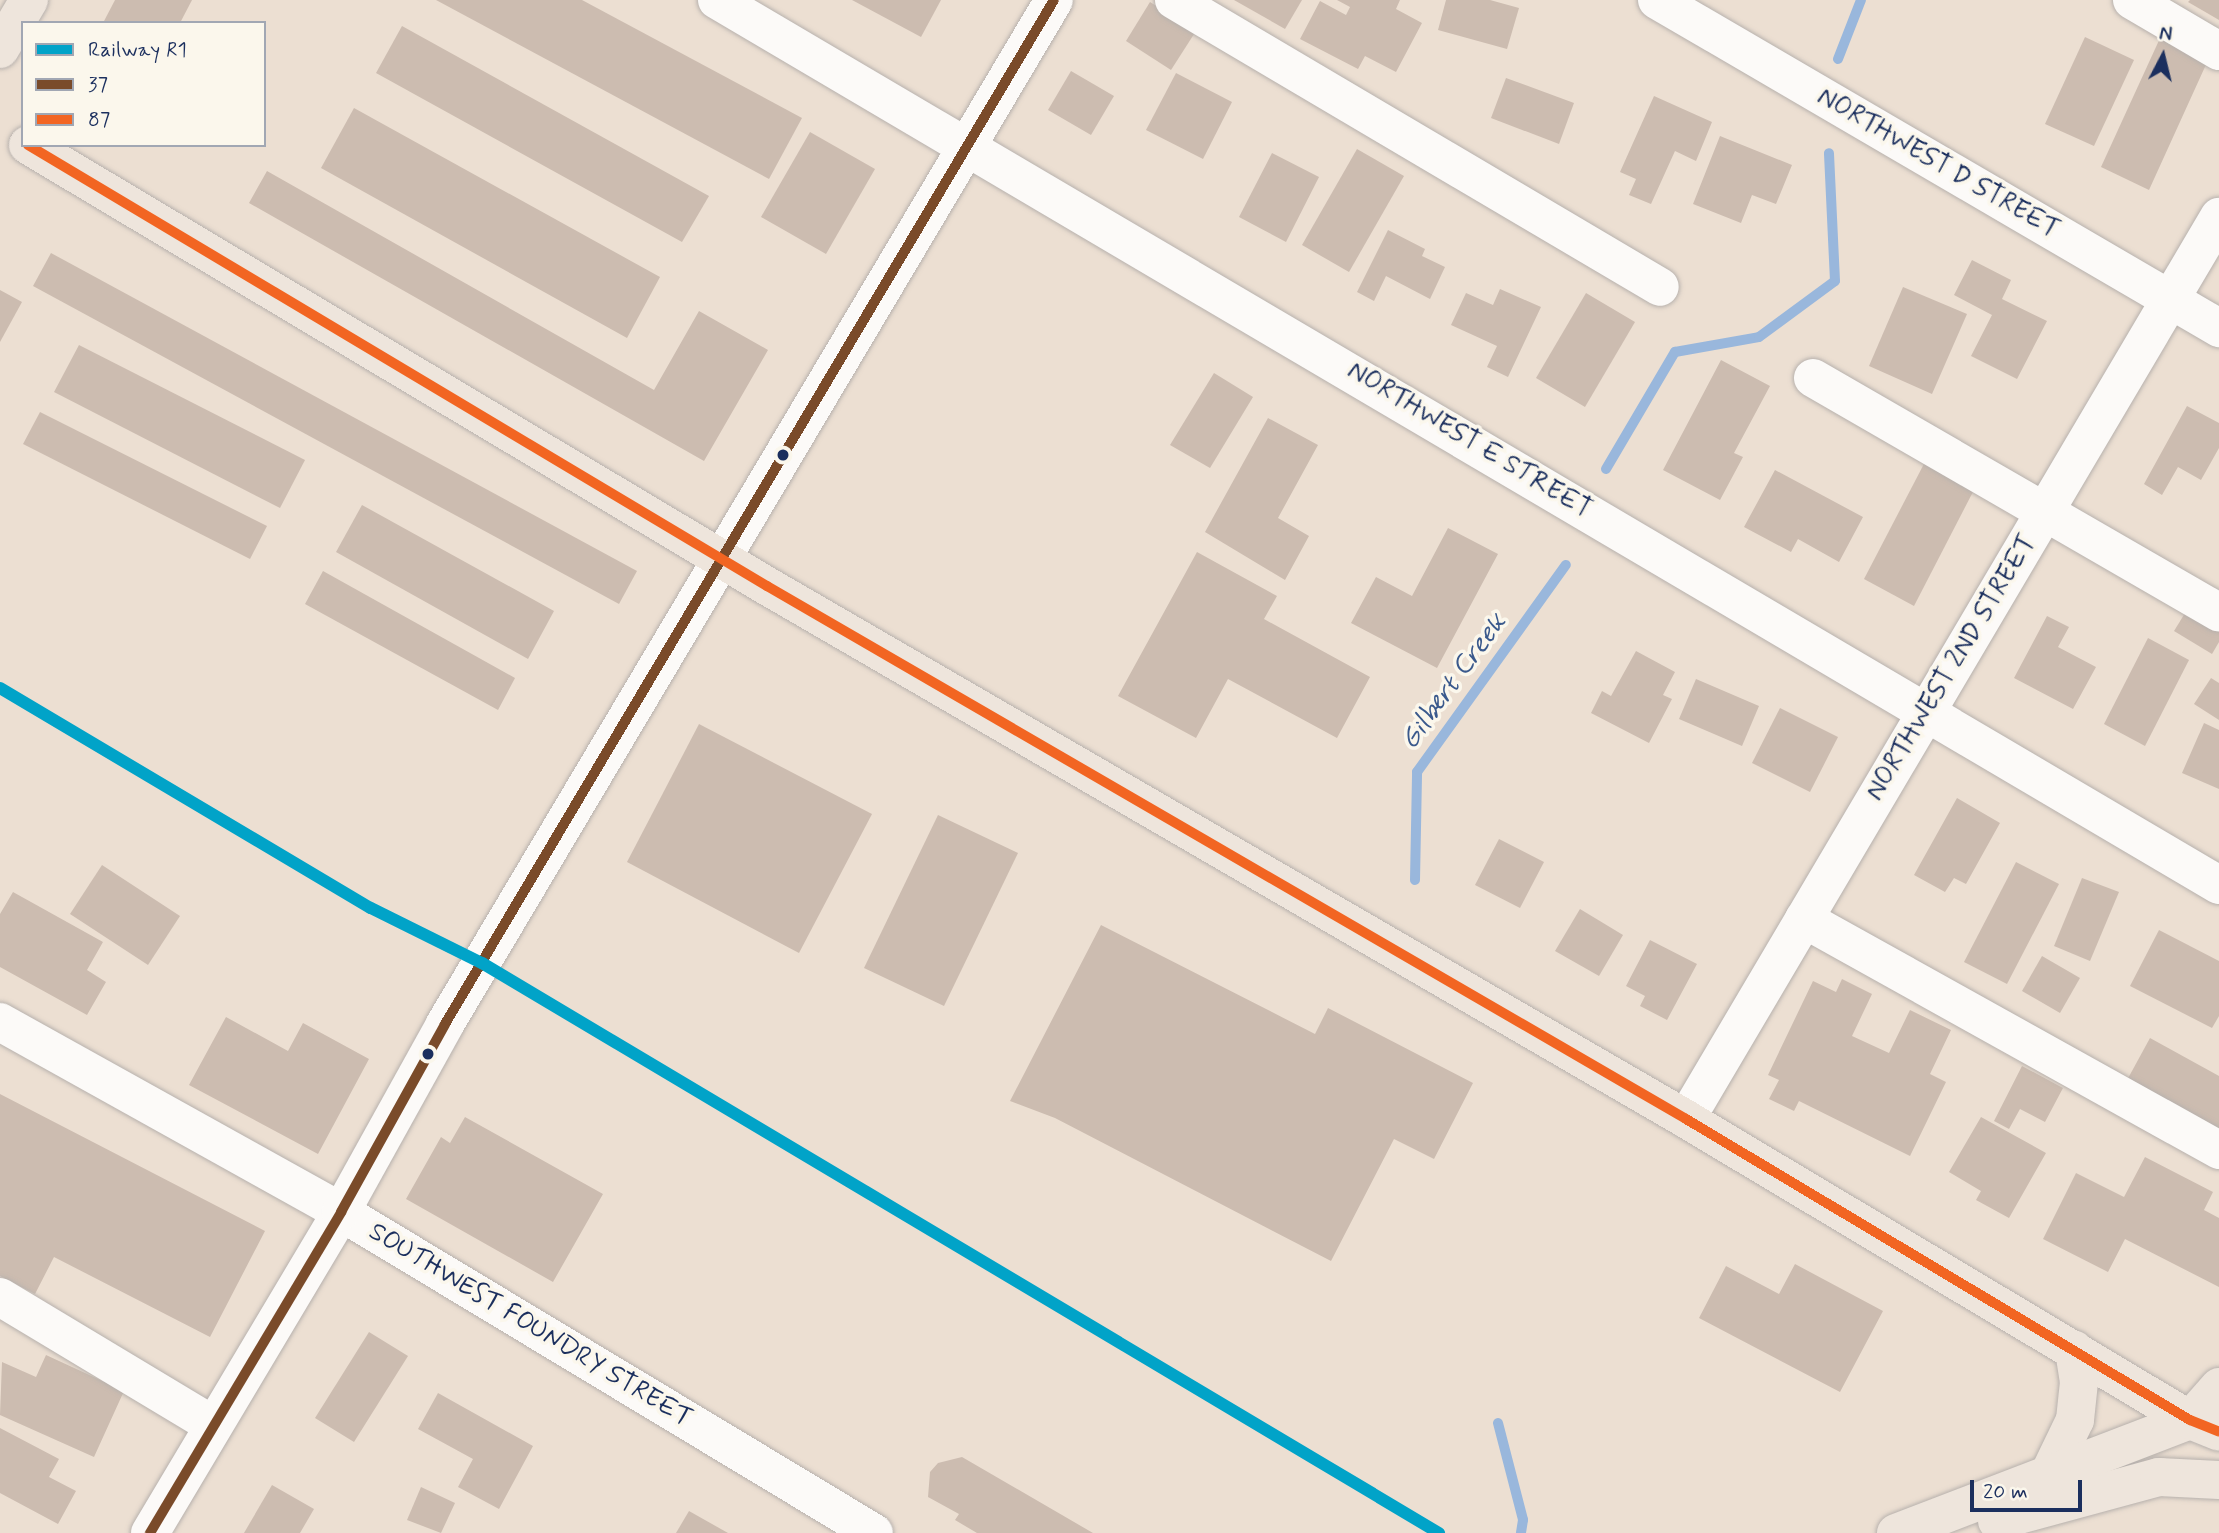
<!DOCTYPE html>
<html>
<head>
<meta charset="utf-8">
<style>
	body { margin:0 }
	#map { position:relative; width:2219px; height:1533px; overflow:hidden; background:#ecdfd2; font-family:Mynerve,sans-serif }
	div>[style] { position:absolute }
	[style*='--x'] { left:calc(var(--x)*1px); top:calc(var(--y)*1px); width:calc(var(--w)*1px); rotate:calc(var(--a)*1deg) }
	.stream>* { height:10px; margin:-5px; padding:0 5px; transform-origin:5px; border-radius:5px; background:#99b7dc }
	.building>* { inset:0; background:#ccbcb0 }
	.roads { filter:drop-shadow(0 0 2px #b7b1ad) drop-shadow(0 0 2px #b7b1ad) }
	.minor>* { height:38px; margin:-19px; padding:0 19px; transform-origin:19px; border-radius:19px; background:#fcfaf8 }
	.major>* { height:38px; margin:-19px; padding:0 19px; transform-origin:19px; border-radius:19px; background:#eee5dc }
	.bus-1>* { height:10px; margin:-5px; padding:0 5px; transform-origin:5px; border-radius:5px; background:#7a4b2a }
	.bus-2>* { height:10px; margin:-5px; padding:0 5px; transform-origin:5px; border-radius:5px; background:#f26522 }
	.rail-1>* { height:12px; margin:-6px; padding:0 6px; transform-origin:6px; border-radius:6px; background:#01a3c8 }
	.dots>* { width:19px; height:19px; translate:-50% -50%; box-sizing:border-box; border:4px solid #fbf7ec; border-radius:50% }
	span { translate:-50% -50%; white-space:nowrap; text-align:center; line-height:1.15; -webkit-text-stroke:7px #fbf7ec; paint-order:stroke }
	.street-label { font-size:26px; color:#1b2f5e }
	.water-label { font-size:28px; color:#3a598c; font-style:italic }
	.legend { position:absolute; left:21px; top:21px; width:245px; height:126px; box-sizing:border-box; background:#fbf7ec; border:2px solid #a1a7b3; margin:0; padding:9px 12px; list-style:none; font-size:21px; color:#1b2f5e }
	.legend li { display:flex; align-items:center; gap:14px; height:35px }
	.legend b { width:35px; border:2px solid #a1a7b3 }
	.north { position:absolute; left:2128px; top:21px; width:70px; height:70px; -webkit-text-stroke:5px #fbf7ec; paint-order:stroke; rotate:7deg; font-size:19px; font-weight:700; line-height:28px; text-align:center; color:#1b2f5e }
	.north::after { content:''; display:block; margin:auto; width:24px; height:32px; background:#1b2f5e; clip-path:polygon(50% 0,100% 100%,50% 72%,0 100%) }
	.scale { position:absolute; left:1970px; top:1480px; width:112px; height:32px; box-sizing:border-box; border:4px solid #1b2f5e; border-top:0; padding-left:9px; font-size:21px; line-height:24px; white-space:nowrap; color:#1b2f5e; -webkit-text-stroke:5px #fbf7ec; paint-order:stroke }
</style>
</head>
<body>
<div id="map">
	<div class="stream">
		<div style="--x:1838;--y:59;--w:63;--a:-68.7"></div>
		<div style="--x:1606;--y:469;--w:136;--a:-59.5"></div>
		<div style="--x:1675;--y:352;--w:85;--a:-10.1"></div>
		<div style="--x:1759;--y:337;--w:94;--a:-36.4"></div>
		<div style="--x:1835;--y:281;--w:128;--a:-92.7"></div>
		<div style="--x:1415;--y:880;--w:108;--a:-88.9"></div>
		<div style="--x:1417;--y:772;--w:255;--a:-54.3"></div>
		<div style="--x:1498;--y:1423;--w:100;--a:75.5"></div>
		<div style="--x:1523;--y:1520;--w:13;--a:99"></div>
	</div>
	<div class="building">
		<div style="clip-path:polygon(115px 0,192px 0,180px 23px,103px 23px)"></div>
		<div style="clip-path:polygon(436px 0,582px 0,802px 118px,769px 179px)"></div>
		<div style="clip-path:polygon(852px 0,941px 0,921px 37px)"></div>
		<div style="clip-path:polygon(1234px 0,1302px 0,1285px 29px)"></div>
		<div style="clip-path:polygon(1337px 0,1400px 0,1396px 9px,1422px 23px,1396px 72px,1365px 56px,1358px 69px,1300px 39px,1320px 1px,1346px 15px,1350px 7px)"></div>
		<div style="clip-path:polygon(1446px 0,1490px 0,1519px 8px,1507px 49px,1438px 30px)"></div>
		<div style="clip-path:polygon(2190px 0,2219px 0,2219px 20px,2188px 2px)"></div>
		<div style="clip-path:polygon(1150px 2px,1196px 31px,1171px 70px,1126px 41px)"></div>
		<div style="clip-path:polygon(402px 26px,709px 196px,682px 242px,376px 73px)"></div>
		<div style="clip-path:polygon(2161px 36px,2209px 58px,2149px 190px,2101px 167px)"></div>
		<div style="clip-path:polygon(2085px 37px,2134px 60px,2094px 146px,2045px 124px)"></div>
		<div style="clip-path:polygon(1071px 71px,1114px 96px,1091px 135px,1048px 110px)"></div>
		<div style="clip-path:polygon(1176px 73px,1232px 102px,1203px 159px,1146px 130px)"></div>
		<div style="clip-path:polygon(1506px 78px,1574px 103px,1559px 144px,1491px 118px)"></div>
		<div style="clip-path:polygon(1654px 96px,1712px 122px,1696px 161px,1675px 151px,1651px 204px,1629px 195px,1636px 179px,1620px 172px)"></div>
		<div style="clip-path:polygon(354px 108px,660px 277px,627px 338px,321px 168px)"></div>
		<div style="clip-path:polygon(810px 132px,875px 169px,826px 254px,761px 217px)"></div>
		<div style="clip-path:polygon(1720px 136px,1792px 165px,1776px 204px,1752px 195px,1741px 223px,1693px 204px)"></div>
		<div style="clip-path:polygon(1357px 149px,1404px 176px,1349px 272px,1302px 245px)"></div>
		<div style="clip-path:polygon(1272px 153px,1319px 177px,1286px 242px,1239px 217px)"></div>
		<div style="clip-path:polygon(267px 171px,654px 390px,699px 311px,768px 350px,704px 461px,249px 203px)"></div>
		<div style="clip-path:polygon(1388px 230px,1425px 249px,1422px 256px,1445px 267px,1430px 299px,1386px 276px,1374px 301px,1357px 292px)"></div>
		<div style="clip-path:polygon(51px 253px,637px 571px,619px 604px,33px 286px)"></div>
		<div style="clip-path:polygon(1972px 260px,2011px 280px,2002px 299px,2047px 321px,2017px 379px,1971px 356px,1992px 315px,1954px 295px)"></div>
		<div style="clip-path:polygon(1903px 287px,1967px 314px,1932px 394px,1869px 366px)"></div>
		<div style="clip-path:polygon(1500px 289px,1541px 307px,1508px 377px,1487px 367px,1497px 346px,1451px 325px,1466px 293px,1493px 305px)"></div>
		<div style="clip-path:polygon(0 290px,22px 302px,0 342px)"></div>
		<div style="clip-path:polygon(1586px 293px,1635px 322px,1585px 407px,1536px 378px)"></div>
		<div style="clip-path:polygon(79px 345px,305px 460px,280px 508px,54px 392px)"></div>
		<div style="clip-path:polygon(1721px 360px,1770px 386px,1734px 453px,1743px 457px,1720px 500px,1663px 470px)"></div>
		<div style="clip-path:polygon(1214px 373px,1253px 397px,1210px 468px,1170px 445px)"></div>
		<div style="clip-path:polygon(2187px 406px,2219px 423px,2219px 448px,2201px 480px,2178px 467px,2162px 495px,2144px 484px)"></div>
		<div style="clip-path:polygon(40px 412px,267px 526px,250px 559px,23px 444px)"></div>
		<div style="clip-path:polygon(1268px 418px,1318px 445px,1278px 518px,1309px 536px,1285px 580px,1205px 532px)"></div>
		<div style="clip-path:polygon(1926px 460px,1976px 486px,1914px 606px,1864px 579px)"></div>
		<div style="clip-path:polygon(1775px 470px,1863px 517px,1839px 562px,1798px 539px,1791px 552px,1744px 527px)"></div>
		<div style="clip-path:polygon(362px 505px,554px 611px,528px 659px,336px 552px)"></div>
		<div style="clip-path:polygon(1448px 528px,1498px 554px,1437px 668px,1351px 623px,1376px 577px,1412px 596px)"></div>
		<div style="clip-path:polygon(1197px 552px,1277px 596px,1264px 619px,1370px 677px,1337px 738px,1228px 679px,1196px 738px,1118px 696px)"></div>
		<div style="clip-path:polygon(323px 571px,515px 678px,498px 710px,305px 604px)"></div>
		<div style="clip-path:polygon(2190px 605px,2219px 622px,2219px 642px,2212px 654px,2174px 631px)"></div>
		<div style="clip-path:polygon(2047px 616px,2069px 627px,2058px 647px,2096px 667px,2073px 709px,2014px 678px)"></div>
		<div style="clip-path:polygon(2148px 638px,2189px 660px,2145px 746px,2104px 724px)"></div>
		<div style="clip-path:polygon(1636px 651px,1675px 672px,1663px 695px,1672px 699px,1649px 743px,1591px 713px,1602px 691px,1611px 696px)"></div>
		<div style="clip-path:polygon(2211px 678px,2219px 683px,2219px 720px,2194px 704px)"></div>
		<div style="clip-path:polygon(1696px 679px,1759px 706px,1742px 746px,1679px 719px)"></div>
		<div style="clip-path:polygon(1780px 708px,1838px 737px,1810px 792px,1752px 763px)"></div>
		<div style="clip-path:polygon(2204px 723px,2219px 730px,2219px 789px,2182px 773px)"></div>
		<div style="clip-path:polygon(699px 724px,872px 814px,799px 953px,627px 862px)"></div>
		<div style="clip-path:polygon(1957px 798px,2000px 823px,1966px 884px,1954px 878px,1945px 892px,1914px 875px)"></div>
		<div style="clip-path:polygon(938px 815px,1018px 853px,944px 1006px,864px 968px)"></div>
		<div style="clip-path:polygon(1499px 839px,1544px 862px,1520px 908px,1475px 885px)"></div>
		<div style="clip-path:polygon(2016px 862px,2059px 884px,2007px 984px,1964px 962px)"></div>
		<div style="clip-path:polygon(102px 865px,180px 916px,148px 965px,70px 914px)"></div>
		<div style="clip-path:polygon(2082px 878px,2119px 892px,2090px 961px,2054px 946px)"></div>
		<div style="clip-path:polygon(13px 892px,103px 942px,87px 970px,106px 982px,87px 1015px,0 967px,0 914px)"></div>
		<div style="clip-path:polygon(1580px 909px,1623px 935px,1599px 976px,1555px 951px)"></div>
		<div style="clip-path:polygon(1101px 925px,1315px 1034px,1328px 1008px,1473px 1083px,1434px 1159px,1394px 1139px,1331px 1261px,1055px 1118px,1010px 1101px)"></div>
		<div style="clip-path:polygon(2159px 930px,2219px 961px,2219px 1016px,2212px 1028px,2130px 986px)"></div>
		<div style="clip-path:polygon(1650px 940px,1697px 964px,1667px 1020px,1640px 1006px,1645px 996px,1626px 986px)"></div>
		<div style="clip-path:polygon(2042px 956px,2080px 978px,2060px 1013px,2022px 991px)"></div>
		<div style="clip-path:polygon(1842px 979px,1872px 994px,1852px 1036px,1889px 1053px,1910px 1010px,1951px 1030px,1930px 1074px,1946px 1082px,1910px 1156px,1799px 1101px,1794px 1111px,1769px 1099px,1779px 1080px,1768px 1075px,1813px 981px,1836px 992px)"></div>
		<div style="clip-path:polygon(226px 1017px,288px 1051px,303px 1023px,369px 1059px,318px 1154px,189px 1085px)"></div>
		<div style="clip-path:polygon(2150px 1038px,2219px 1076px,2219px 1134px,2126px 1082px)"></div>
		<div style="clip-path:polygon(2022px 1066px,2063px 1088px,2045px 1122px,2020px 1109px,2009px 1129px,1994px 1121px)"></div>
		<div style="clip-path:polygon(0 1094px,265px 1231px,210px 1337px,54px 1257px,35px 1294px,0 1276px)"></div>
		<div style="clip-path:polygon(465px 1117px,603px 1194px,553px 1282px,406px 1199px,441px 1137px,450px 1143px)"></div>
		<div style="clip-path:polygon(1981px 1117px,2046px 1153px,2009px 1218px,1976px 1200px,1981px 1191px,1949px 1172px)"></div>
		<div style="clip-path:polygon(2145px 1157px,2213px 1192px,2204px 1210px,2219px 1218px,2219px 1287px,2125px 1239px,2108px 1272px,2043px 1239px,2076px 1173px,2124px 1197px)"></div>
		<div style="clip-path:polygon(1795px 1264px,1883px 1311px,1840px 1392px,1699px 1318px,1726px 1266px,1779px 1294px)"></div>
		<div style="clip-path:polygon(369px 1332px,408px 1356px,354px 1442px,315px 1418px)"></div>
		<div style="clip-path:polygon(46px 1355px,124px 1391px,94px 1457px,0 1415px,2px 1362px,36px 1377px)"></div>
		<div style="clip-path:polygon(438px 1393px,533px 1446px,499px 1509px,458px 1487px,473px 1459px,418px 1429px)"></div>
		<div style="clip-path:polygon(0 1428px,59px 1459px,49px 1477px,76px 1491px,58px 1524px,0 1493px)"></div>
		<div style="clip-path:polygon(962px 1457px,1093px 1533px,977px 1533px,955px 1520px,959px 1514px,928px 1497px,930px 1472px,938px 1463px)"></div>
		<div style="clip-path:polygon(272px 1485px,314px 1509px,300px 1533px,244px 1533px)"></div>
		<div style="clip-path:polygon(421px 1487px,455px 1503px,441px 1533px,407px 1520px)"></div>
		<div style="clip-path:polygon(689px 1511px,728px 1533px,676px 1533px)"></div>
	</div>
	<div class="roads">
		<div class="minor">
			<div style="--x:717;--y:0;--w:1743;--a:30.51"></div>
			<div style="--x:1174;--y:0;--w:564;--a:30.56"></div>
			<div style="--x:1657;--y:0;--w:651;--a:30.27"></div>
			<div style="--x:2132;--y:0;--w:101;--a:30.4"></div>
			<div style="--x:1813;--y:378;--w:469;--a:30"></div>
			<div style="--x:1804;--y:919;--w:475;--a:29.1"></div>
			<div style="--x:0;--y:1022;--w:390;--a:29.1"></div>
			<div style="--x:341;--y:1212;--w:622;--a:31.06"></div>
			<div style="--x:1686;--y:1119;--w:1048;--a:-59.42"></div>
			<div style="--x:0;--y:1297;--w:249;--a:31"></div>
			<div style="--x:150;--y:1533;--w:374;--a:-59.2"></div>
			<div style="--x:341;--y:1212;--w:215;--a:-61"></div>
			<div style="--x:445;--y:1024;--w:1191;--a:-59.26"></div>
		</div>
		<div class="major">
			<div style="--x:0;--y:49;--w:57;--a:-59.4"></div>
			<div style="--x:28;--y:145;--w:861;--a:30.83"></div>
			<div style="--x:767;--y:586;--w:1062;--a:30.11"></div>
			<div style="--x:1686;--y:1119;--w:587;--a:30.85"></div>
			<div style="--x:2190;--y:1420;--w:31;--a:22"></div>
			<div style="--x:2048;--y:1476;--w:62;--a:-64.3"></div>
			<div style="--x:2075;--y:1420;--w:38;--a:-84"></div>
			<div style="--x:2079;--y:1382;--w:33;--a:-99"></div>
			<div style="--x:1997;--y:1521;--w:168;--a:-15.2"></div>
			<div style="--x:2159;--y:1477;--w:60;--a:2.9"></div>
			<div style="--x:1896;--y:1533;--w:315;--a:-21"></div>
			<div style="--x:2190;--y:1420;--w:44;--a:-48.7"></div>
		</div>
	</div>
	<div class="bus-1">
		<div style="--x:150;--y:1533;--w:374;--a:-59.2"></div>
		<div style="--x:341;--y:1212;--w:215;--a:-61"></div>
		<div style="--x:445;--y:1024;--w:1191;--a:-59.26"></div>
	</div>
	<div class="bus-2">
		<div style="--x:28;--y:145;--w:861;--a:30.83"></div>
		<div style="--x:767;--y:586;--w:1062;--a:30.11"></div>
		<div style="--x:1686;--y:1119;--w:587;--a:30.85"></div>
		<div style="--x:2190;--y:1420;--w:31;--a:22"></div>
	</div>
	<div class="rail-1">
		<div style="--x:0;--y:688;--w:431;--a:30.7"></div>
		<div style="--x:371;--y:908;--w:124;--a:26.4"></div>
		<div style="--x:482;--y:963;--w:1114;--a:30.78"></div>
	</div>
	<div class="dots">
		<div style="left:783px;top:455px;background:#1b2f5e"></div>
		<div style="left:428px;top:1054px;background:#1b2f5e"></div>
	</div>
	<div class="street-label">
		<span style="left:1938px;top:164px;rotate:30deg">NORTHWEST D STREET</span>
		<span style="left:1469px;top:441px;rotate:31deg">NORTHWEST E STREET</span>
		<span style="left:1952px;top:668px;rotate:-59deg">NORTHWEST 2ND STREET</span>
		<span style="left:530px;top:1326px;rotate:31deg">SOUTHWEST FOUNDRY STREET</span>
	</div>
	<div class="water-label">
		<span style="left:1454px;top:682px;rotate:-54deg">Gilbert Creek</span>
	</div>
	<ul class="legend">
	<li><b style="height:9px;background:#01a3c8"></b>Railway R1</li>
	<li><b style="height:9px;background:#7a4b2a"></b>37</li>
	<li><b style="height:9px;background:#f26522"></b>87</li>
	</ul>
	<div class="north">N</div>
	<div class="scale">20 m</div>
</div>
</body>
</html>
